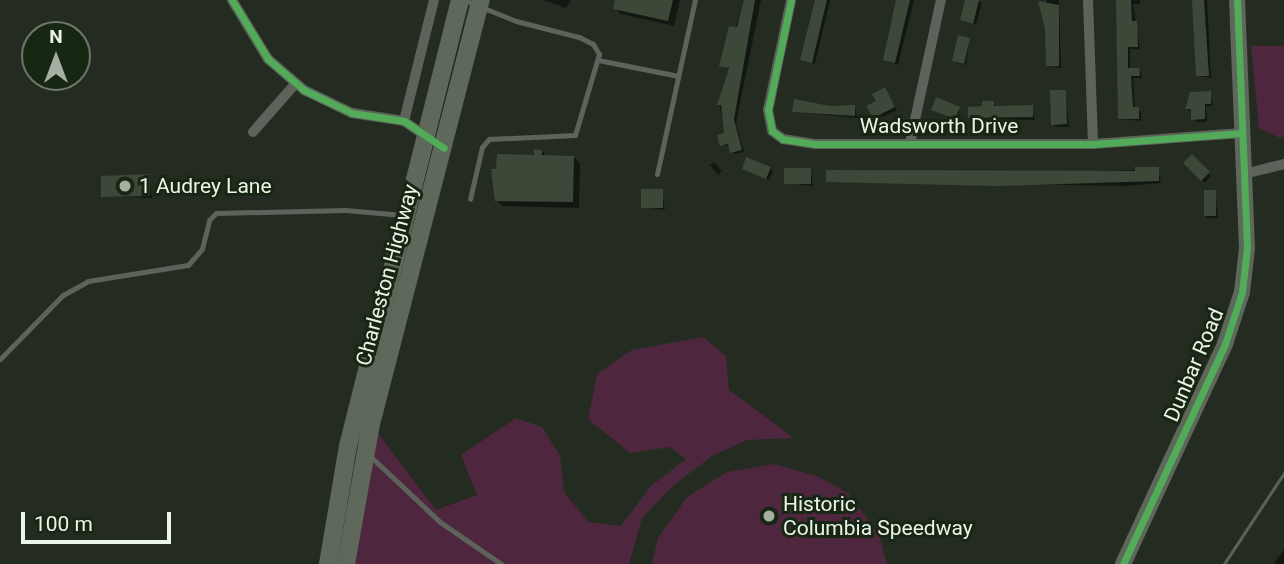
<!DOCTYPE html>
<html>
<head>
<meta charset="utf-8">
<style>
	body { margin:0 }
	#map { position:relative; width:1284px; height:564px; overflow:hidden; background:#242c21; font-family:Roboto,sans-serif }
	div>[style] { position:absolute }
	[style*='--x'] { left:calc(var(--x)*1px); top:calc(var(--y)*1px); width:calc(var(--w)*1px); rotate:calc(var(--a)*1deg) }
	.green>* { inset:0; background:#4e273e }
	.shadow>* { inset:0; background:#0007 }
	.building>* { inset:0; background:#3c4838 }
	.lane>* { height:5px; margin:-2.5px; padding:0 2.5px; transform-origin:2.5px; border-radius:2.5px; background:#5d635b }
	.street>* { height:10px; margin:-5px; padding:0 5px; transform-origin:5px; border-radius:5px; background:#5d635b }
	.secondary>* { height:16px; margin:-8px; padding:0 8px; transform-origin:8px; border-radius:8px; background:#5d675a }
	.primary>* { height:18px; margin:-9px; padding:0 9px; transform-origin:9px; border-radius:9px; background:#5e685b }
	.rail>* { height:2.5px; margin:-1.25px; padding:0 1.25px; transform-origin:1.25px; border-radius:1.25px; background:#5b6258 }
	.cycleway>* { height:7px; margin:-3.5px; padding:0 3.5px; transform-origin:3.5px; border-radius:3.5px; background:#51ab58 }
	.dots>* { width:19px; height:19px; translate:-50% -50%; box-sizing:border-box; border:4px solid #182713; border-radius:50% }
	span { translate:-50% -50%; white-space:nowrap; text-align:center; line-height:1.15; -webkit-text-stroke:6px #182713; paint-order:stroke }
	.street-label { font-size:21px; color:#eaf5e7 }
	.poi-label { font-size:21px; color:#eaf5e7 }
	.left { translate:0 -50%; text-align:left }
	.north { position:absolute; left:21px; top:21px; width:70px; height:70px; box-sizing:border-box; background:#182713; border:2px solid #6c7968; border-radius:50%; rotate:0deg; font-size:19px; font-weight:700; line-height:28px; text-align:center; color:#eaf5e7 }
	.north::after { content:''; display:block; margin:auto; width:24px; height:32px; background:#a5afa2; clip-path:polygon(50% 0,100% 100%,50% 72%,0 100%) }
	.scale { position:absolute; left:21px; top:512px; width:150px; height:32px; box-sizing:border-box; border:4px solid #eaf5e7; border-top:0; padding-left:9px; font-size:21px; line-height:24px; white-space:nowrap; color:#eaf5e7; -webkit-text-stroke:5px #182713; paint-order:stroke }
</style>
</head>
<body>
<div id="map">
	<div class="green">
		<div style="clip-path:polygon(1251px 46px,1284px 46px,1284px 136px,1280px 138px,1259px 128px)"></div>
		<div style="clip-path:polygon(703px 337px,726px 356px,729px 390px,794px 438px,747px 440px,712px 456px,675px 484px,642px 518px,629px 564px,346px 564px,371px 424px,436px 510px,477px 495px,461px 455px,516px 418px,542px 427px,560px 456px,564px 492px,588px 522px,621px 526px,651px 486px,686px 459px,670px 447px,630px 453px,588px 419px,597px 374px,632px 350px)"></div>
		<div style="clip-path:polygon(774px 464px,817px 476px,848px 493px,879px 535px,887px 564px,652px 564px,658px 538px,687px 497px,727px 472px)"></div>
	</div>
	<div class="shadow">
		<div style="clip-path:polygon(543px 0,571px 0,566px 8px)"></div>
		<div style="clip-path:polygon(617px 0,680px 0,674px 26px,621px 14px,615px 8px)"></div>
		<div style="clip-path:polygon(746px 0,761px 0,736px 123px,744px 152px,734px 154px,730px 146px,721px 145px,726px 134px,719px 104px,731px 70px,721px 65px)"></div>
		<div style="clip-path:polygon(815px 0,830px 0,815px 64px,802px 59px)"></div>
		<div style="clip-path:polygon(899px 0,914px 0,898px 65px,885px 60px)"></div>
		<div style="clip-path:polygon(967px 0,982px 2px,976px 25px,962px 20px)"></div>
		<div style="clip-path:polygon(1047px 0,1059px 0,1061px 68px,1047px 65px)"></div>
		<div style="clip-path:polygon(1118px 0,1140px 0,1140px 4px,1133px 4px,1140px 49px,1130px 49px,1130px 70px,1141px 72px,1142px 78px,1133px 78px,1135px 109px,1141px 112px,1141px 121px,1120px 119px)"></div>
		<div style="clip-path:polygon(1193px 0,1207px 0,1211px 78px,1198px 76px)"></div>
		<div style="clip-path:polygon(969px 40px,966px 65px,957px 63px,954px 60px)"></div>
		<div style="clip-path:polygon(885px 89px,897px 110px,877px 120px,878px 102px)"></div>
		<div style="clip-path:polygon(1066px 92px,1069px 127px,1056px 127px,1053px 124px)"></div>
		<div style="clip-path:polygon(1210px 93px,1213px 106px,1206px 106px,1207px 122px,1196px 122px,1192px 111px,1186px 109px)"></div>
		<div style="clip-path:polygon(994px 103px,996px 108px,1032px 107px,1035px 120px,970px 118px,970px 108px)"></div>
		<div style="clip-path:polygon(855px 106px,857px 118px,794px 112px)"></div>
		<div style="clip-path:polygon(959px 108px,958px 121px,933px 110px)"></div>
		<div style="clip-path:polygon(542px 151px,547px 157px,574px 157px,580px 163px,579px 208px,503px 206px,496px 200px)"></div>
		<div style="clip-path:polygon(1192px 156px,1211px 176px,1205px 183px,1185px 163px)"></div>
		<div style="clip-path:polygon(714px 162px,722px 171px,718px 175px,710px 165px)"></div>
		<div style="clip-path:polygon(744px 168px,770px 168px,773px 171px,769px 180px)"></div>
		<div style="clip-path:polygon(1158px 169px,1161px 183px,1126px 186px,828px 181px)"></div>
		<div style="clip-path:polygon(811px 170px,813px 186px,786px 183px)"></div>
		<div style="clip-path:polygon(149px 176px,152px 198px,103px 196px)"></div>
		<div style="clip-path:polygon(662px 190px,665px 210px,642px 207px)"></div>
		<div style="clip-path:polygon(1215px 191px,1218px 218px,1208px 218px,1205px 216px)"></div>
		<div style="clip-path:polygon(1284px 549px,1284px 564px,1274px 564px)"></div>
	</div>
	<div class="building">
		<div style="clip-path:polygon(615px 0,673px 0,668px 21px,613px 9px)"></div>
		<div style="clip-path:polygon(744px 0,755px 0,734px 119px,742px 150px,730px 153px,728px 144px,720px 146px,717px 135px,724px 133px,721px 105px,717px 105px,729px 68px,719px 66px,729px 26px,737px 27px)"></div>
		<div style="clip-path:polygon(815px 0,827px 0,812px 63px,800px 60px)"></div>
		<div style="clip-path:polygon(896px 0,910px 0,895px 63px,883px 60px)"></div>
		<div style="clip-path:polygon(965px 0,979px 0,973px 24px,960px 20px)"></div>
		<div style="clip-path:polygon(1116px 0,1131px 0,1132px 21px,1137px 21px,1138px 47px,1128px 47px,1128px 68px,1139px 68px,1140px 76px,1131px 76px,1133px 107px,1139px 107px,1139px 119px,1118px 119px)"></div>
		<div style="clip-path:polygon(1192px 0,1204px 0,1209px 76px,1196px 76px)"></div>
		<div style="clip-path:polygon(1038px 1px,1059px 5px,1059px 66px,1046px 66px,1045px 28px)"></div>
		<div style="clip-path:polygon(958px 35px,970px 38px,964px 64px,952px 61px)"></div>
		<div style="clip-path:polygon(885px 87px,895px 107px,873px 118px,866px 106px,876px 101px,872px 94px)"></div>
		<div style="clip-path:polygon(1050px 90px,1066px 90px,1067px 124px,1051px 125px)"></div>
		<div style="clip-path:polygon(1211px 91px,1211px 104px,1205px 104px,1205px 119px,1191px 120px,1191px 109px,1185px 109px,1190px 92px)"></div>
		<div style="clip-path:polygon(936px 97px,960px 107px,955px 119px,931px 110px)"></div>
		<div style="clip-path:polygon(794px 99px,830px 106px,855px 105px,855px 116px,792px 112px)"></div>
		<div style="clip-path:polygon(982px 101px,994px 101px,994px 106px,1033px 105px,1033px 117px,968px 118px,968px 107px,982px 106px)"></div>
		<div style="clip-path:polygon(534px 149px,542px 150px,542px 155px,574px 156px,573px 202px,495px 201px,491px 169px,496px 169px,497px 154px,534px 155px)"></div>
		<div style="clip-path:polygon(1192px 154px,1210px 172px,1201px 181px,1183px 163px)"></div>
		<div style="clip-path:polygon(746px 157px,771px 167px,766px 179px,742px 169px)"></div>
		<div style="clip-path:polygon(1135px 167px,1159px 167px,1159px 181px,996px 186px,826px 182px,826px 170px,1135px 171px)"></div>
		<div style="clip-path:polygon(784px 168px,811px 168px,811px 184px,784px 184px)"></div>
		<div style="clip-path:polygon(150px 174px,150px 196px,101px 197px,101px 176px)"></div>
		<div style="clip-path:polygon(641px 189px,663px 189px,663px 208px,641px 208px)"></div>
		<div style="clip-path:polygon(1204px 190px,1216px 190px,1216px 216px,1204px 216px)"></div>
	</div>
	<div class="lane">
		<div style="--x:464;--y:0;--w:56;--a:22"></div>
		<div style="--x:516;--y:21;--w:65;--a:14.3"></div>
		<div style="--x:579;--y:37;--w:16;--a:27"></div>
		<div style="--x:593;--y:44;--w:12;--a:59"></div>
		<div style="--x:599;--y:54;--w:84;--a:106.5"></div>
		<div style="--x:575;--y:135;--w:86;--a:177.3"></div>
		<div style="--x:489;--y:139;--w:11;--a:131"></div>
		<div style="--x:482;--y:147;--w:53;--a:103"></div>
		<div style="--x:598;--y:60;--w:82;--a:11.3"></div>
		<div style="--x:657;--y:174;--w:178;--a:-77.7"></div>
		<div style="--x:0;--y:359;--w:90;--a:-45.5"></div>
		<div style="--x:63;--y:295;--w:29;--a:-29"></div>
		<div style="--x:88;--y:281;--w:101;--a:-9.1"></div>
		<div style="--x:188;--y:265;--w:21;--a:-49"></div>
		<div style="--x:202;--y:249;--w:30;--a:-76"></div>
		<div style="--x:209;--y:220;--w:10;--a:-45"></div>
		<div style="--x:216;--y:213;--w:129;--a:-1.3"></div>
		<div style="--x:345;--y:210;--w:58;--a:4.9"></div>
		<div style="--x:370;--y:456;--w:96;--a:43.3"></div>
		<div style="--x:440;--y:522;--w:74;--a:34.5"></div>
	</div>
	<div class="street">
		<div style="--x:232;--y:0;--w:69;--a:58.6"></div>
		<div style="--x:268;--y:59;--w:48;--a:40.7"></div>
		<div style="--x:304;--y:90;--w:53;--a:25.6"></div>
		<div style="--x:352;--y:113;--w:53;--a:8.7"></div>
		<div style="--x:404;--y:121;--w:29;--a:35"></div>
		<div style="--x:791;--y:0;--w:112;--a:101.8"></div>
		<div style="--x:768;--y:110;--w:21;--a:79"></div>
		<div style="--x:772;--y:131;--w:14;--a:36"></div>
		<div style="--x:783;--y:139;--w:33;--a:9"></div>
		<div style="--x:816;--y:144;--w:277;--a:0"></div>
		<div style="--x:1093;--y:144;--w:149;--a:-4.2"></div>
		<div style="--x:1088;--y:0;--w:144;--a:88"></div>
		<div style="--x:404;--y:121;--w:125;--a:-76.1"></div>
		<div style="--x:253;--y:132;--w:64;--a:-48.8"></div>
		<div style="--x:910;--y:143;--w:146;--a:-77.8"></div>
		<div style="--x:1244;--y:174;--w:41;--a:-14"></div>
	</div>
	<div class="secondary">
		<div style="--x:1123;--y:564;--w:242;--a:-65.1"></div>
		<div style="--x:1225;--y:344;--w:55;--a:-71.9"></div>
		<div style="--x:1242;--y:292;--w:44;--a:-83.5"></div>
		<div style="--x:1247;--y:248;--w:248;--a:-92.3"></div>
	</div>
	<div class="primary">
		<div style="--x:328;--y:564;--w:120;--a:-80.4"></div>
		<div style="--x:348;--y:446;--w:460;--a:-75.9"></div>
		<div style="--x:346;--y:564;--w:142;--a:-79.9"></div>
		<div style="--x:371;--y:424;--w:438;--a:-75.5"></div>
	</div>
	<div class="rail">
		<div style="--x:1224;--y:564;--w:109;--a:-56.6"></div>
	</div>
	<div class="cycleway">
		<div style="--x:232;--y:0;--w:69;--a:58.6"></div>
		<div style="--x:268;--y:59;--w:48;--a:40.7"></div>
		<div style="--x:304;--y:90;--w:53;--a:25.6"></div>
		<div style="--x:352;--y:113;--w:53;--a:8.7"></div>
		<div style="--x:404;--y:121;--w:48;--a:34"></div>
		<div style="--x:791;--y:0;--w:112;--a:101.8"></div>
		<div style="--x:768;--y:110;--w:21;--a:79"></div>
		<div style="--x:772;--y:131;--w:14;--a:36"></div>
		<div style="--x:783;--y:139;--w:33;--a:9"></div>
		<div style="--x:816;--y:144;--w:277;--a:0"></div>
		<div style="--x:1093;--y:144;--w:149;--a:-4.2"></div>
		<div style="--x:1123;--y:564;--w:242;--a:-65.1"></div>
		<div style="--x:1225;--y:344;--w:55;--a:-71.9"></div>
		<div style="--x:1242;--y:292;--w:44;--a:-83.5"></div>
		<div style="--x:1247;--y:248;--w:248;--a:-92.3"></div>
	</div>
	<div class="dots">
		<div style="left:125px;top:186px;background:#a5afa2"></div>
		<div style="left:769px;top:516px;background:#a5afa2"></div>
	</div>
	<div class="street-label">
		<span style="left:939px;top:126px">Wadsworth Drive</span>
		<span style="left:387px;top:275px;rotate:-75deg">Charleston Highway</span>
		<span style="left:1194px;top:365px;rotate:-67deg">Dunbar Road</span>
	</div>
	<div class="poi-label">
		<span class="left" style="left:139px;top:186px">1 Audrey Lane</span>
		<span class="left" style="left:783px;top:516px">Historic<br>Columbia Speedway</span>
	</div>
	<div class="north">N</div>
	<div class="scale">100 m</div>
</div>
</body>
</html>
